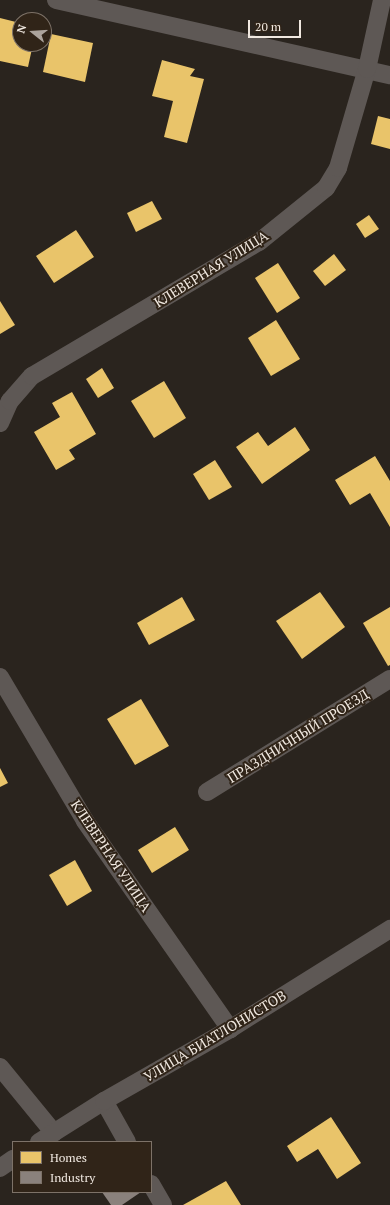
<!DOCTYPE html>
<html>
<head>
<meta charset="utf-8">
<style>
	body { margin:0 }
	#map { position:relative; width:390px; height:1205px; overflow:hidden; background:#2a241e; font-family:"PT Serif",serif }
	div>[style] { position:absolute }
	[style*='--x'] { left:calc(var(--x)*1px); top:calc(var(--y)*1px); width:calc(var(--w)*1px); rotate:calc(var(--a)*1deg) }
	.homes>* { inset:0; background:#e9c46a }
	.industry>* { inset:0; background:#8a817c }
	.minor>* { height:18px; margin:-9px; padding:0 9px; transform-origin:9px; border-radius:9px; background:#5e5855 }
	span { translate:-50% -50%; white-space:nowrap; text-align:center; line-height:1.15; -webkit-text-stroke:4px #302418; paint-order:stroke }
	.street-label { font-size:14px; color:#f0e8e0 }
	.legend { position:absolute; left:12px; top:1141px; width:140px; height:52px; box-sizing:border-box; background:#302418; border:1px solid #7d7268; margin:0; padding:5px 7px; list-style:none; font-size:12px; color:#f0e8e0 }
	.legend li { display:flex; align-items:center; gap:8px; height:20px }
	.legend b { width:20px; border:1px solid #7d7268 }
	.north { position:absolute; left:12px; top:12px; width:40px; height:40px; box-sizing:border-box; background:#302418; border:1px solid #7d7268; border-radius:50%; rotate:287deg; font-size:11px; font-weight:700; line-height:16px; text-align:center; color:#f0e8e0 }
	.north::after { content:''; display:block; margin:auto; width:14px; height:18px; background:#aba39c; clip-path:polygon(50% 0,100% 100%,50% 72%,0 100%) }
	.scale { position:absolute; left:248px; top:20px; width:53px; height:18px; box-sizing:border-box; border:2px solid #f0e8e0; border-top:0; padding-left:5px; font-size:12px; line-height:14px; white-space:nowrap; color:#f0e8e0; -webkit-text-stroke:3px #302418; paint-order:stroke }
</style>
</head>
<body>
<div id="map">
	<div class="homes">
		<div style="clip-path:polygon(0 18px,20px 23px,20px 44px,33px 44px,28px 67px,0 61px)"></div>
		<div style="clip-path:polygon(51px 34px,93px 43px,85px 82px,43px 72px)"></div>
		<div style="clip-path:polygon(162px 60px,195px 69px,190px 76px,204px 79px,187px 143px,164px 137px,173px 101px,152px 96px)"></div>
		<div style="clip-path:polygon(378px 116px,390px 119px,390px 149px,371px 144px)"></div>
		<div style="clip-path:polygon(152px 201px,162px 219px,136px 232px,127px 213px)"></div>
		<div style="clip-path:polygon(369px 215px,379px 229px,365px 238px,356px 224px)"></div>
		<div style="clip-path:polygon(76px 230px,94px 257px,54px 283px,36px 256px)"></div>
		<div style="clip-path:polygon(334px 254px,346px 270px,325px 286px,313px 271px)"></div>
		<div style="clip-path:polygon(278px 263px,300px 298px,277px 313px,255px 278px)"></div>
		<div style="clip-path:polygon(0 301px,15px 325px,0 334px)"></div>
		<div style="clip-path:polygon(276px 320px,300px 359px,271px 376px,248px 338px)"></div>
		<div style="clip-path:polygon(102px 368px,114px 388px,98px 398px,86px 379px)"></div>
		<div style="clip-path:polygon(164px 381px,186px 418px,154px 438px,131px 401px)"></div>
		<div style="clip-path:polygon(72px 392px,96px 434px,69px 450px,75px 459px,56px 470px,34px 432px,60px 417px,52px 403px)"></div>
		<div style="clip-path:polygon(295px 427px,310px 450px,262px 484px,236px 447px,258px 432px,268px 446px)"></div>
		<div style="clip-path:polygon(375px 456px,390px 481px,390px 527px,370px 493px,350px 505px,335px 480px)"></div>
		<div style="clip-path:polygon(215px 460px,232px 487px,209px 500px,193px 474px)"></div>
		<div style="clip-path:polygon(320px 592px,345px 627px,302px 659px,276px 621px)"></div>
		<div style="clip-path:polygon(182px 597px,195px 620px,149px 645px,137px 623px)"></div>
		<div style="clip-path:polygon(390px 607px,390px 665px,388px 666px,363px 623px)"></div>
		<div style="clip-path:polygon(141px 699px,169px 746px,135px 765px,107px 719px)"></div>
		<div style="clip-path:polygon(0 768px,8px 783px,0 787px)"></div>
		<div style="clip-path:polygon(175px 827px,189px 850px,152px 873px,138px 850px)"></div>
		<div style="clip-path:polygon(75px 860px,92px 891px,67px 906px,49px 875px)"></div>
		<div style="clip-path:polygon(331px 1117px,361px 1163px,337px 1179px,318px 1149px,297px 1162px,287px 1146px)"></div>
		<div style="clip-path:polygon(226px 1181px,241px 1205px,183px 1205px)"></div>
	</div>
	<div class="industry">
		<div style="clip-path:polygon(102px 1192px,141px 1192px,122px 1205px,111px 1205px)"></div>
	</div>
	<div class="minor">
		<div style="--x:56;--y:0;--w:342;--a:12.7"></div>
		<div style="--x:0;--y:423;--w:24;--a:-66"></div>
		<div style="--x:10;--y:401;--w:33;--a:-49"></div>
		<div style="--x:32;--y:376;--w:264;--a:-30.6"></div>
		<div style="--x:259;--y:242;--w:86;--a:-38.9"></div>
		<div style="--x:326;--y:188;--w:23;--a:-59"></div>
		<div style="--x:338;--y:168;--w:103;--a:-73.7"></div>
		<div style="--x:367;--y:69;--w:71;--a:-77.7"></div>
		<div style="--x:0;--y:677;--w:167;--a:59.4"></div>
		<div style="--x:85;--y:821;--w:254;--a:55.1"></div>
		<div style="--x:207;--y:792;--w:215;--a:-31.7"></div>
		<div style="--x:0;--y:1067;--w:85;--a:50.7"></div>
		<div style="--x:104;--y:1101;--w:47;--a:60.7"></div>
		<div style="--x:39;--y:1142;--w:77;--a:-32.2"></div>
		<div style="--x:104;--y:1101;--w:145;--a:-29.7"></div>
		<div style="--x:230;--y:1029;--w:189;--a:-32"></div>
		<div style="--x:0;--y:1168;--w:16;--a:-35"></div>
		<div style="--x:151;--y:1184;--w:24;--a:60"></div>
	</div>
	<div class="street-label">
		<span style="left:211px;top:269px;rotate:-32deg">КЛЕВЕРНАЯ УЛИЦА</span>
		<span style="left:298px;top:736px;rotate:-32deg">ПРАЗДНИЧНЫЙ ПРОЕЗД</span>
		<span style="left:111px;top:856px;rotate:56deg">КЛЕВЕРНАЯ УЛИЦА</span>
		<span style="left:215px;top:1036px;rotate:-31deg">УЛИЦА БИАТЛОНИСТОВ</span>
	</div>
	<ul class="legend">
	<li><b style="height:11px;background:#e9c46a"></b>Homes</li>
	<li><b style="height:11px;background:#8a817c"></b>Industry</li>
	</ul>
	<div class="north">N</div>
	<div class="scale">20 m</div>
</div>
</body>
</html>
